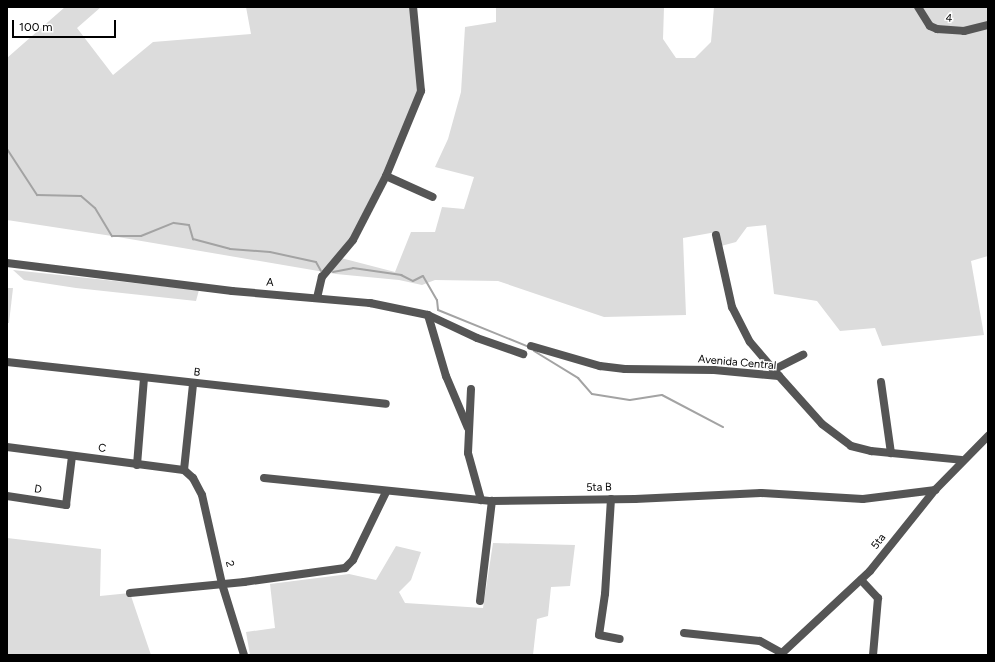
<!DOCTYPE html>
<html>
<head>
<meta charset="utf-8">
<style>
	body { margin:0 }
	#map { position:relative; width:995px; height:662px; overflow:hidden; background:#fff; font-family:Figtree,sans-serif }
	div>[style] { position:absolute }
	[style*='--x'] { left:calc(var(--x)*1px); top:calc(var(--y)*1px); width:calc(var(--w)*1px); rotate:calc(var(--a)*1deg) }
	.green>* { inset:0; background:#dcdcdc }
	.stream>* { height:2px; margin:-1px; padding:0 1px; transform-origin:1px; border-radius:1px; background:#a3a3a3 }
	.minor>* { height:8px; margin:-4px; padding:0 4px; transform-origin:4px; border-radius:4px; background:#555 }
	span { translate:-50% -50%; white-space:nowrap; text-align:center; line-height:1.15; -webkit-text-stroke:3px #fff; paint-order:stroke }
	.street-label { font-size:11px; color:#000 }
	.frame { position:absolute; inset:0; border:8px solid #000; pointer-events:none }
	.scale { position:absolute; left:12px; top:20px; width:104px; height:18px; box-sizing:border-box; border:2px solid #000; border-top:0; padding-left:5px; font-size:12px; line-height:14px; white-space:nowrap; color:#000; -webkit-text-stroke:3px #fff; paint-order:stroke }
</style>
</head>
<body>
<div id="map">
	<div class="green">
		<div style="clip-path:polygon(65px 7px,101px 7px,77px 28px,113px 75px,153px 42px,251px 34px,246px 7px,410px 7px,420px 89px,386px 176px,341px 258px,395px 272px,411px 232px,435px 232px,442px 207px,464px 209px,474px 177px,435px 167px,448px 139px,461px 92px,465px 27px,496px 22px,496px 7px,664px 7px,663px 39px,676px 58px,695px 58px,711px 42px,714px 7px,988px 7px,988px 256px,971px 261px,984px 335px,882px 346px,875px 328px,840px 331px,817px 301px,774px 294px,766px 225px,747px 227px,736px 242px,721px 246px,716px 232px,683px 238px,686px 315px,604px 317px,498px 281px,435px 280px,422px 285px,399px 280px,336px 274px,112px 236px,7px 220px,7px 58px)"></div>
		<div style="clip-path:polygon(13px 270px,199px 290px,196px 301px,76px 288px,24px 280px)"></div>
		<div style="clip-path:polygon(7px 288px,13px 288px,9px 323px,7px 323px)"></div>
		<div style="clip-path:polygon(7px 538px,101px 549px,100px 596px,130px 593px,151px 655px,7px 655px)"></div>
		<div style="clip-path:polygon(493px 543px,575px 545px,570px 586px,551px 587px,548px 616px,537px 619px,533px 655px,250px 655px,246px 632px,275px 628px,270px 584px,349px 574px,376px 580px,396px 546px,421px 552px,411px 580px,399px 592px,405px 603px,483px 608px)"></div>
	</div>
	<div class="stream">
		<div style="--x:7;--y:149;--w:55;--a:56.9"></div>
		<div style="--x:37;--y:195;--w:44;--a:1.3"></div>
		<div style="--x:81;--y:196;--w:18;--a:41"></div>
		<div style="--x:95;--y:208;--w:33;--a:59"></div>
		<div style="--x:112;--y:236;--w:29;--a:0"></div>
		<div style="--x:141;--y:236;--w:35;--a:-22"></div>
		<div style="--x:174;--y:223;--w:15;--a:8"></div>
		<div style="--x:189;--y:225;--w:15;--a:74"></div>
		<div style="--x:193;--y:239;--w:38;--a:15"></div>
		<div style="--x:230;--y:249;--w:40;--a:4.3"></div>
		<div style="--x:270;--y:252;--w:47;--a:12.3"></div>
		<div style="--x:316;--y:262;--w:10;--a:61"></div>
		<div style="--x:333;--y:272;--w:20;--a:-11"></div>
		<div style="--x:353;--y:268;--w:49;--a:8.3"></div>
		<div style="--x:401;--y:275;--w:13;--a:27"></div>
		<div style="--x:413;--y:281;--w:11;--a:-27"></div>
		<div style="--x:423;--y:276;--w:28;--a:60"></div>
		<div style="--x:437;--y:300;--w:10;--a:84"></div>
		<div style="--x:438;--y:310;--w:98;--a:22.1"></div>
		<div style="--x:534;--y:351;--w:52;--a:31.5"></div>
		<div style="--x:578;--y:378;--w:21;--a:49"></div>
		<div style="--x:592;--y:394;--w:38;--a:9"></div>
		<div style="--x:630;--y:400;--w:32;--a:-9"></div>
		<div style="--x:662;--y:395;--w:69;--a:27.7"></div>
	</div>
	<div class="minor">
		<div style="--x:918;--y:7;--w:22;--a:58"></div>
		<div style="--x:930;--y:26;--w:8;--a:23"></div>
		<div style="--x:937;--y:29;--w:27;--a:4"></div>
		<div style="--x:964;--y:31;--w:25;--a:-14"></div>
		<div style="--x:386;--y:176;--w:51;--a:24.1"></div>
		<div style="--x:716;--y:235;--w:74;--a:77.5"></div>
		<div style="--x:732;--y:307;--w:39;--a:63"></div>
		<div style="--x:750;--y:342;--w:45;--a:49.5"></div>
		<div style="--x:7;--y:263;--w:227;--a:7.1"></div>
		<div style="--x:232;--y:291;--w:139;--a:5"></div>
		<div style="--x:370;--y:303;--w:59;--a:11.7"></div>
		<div style="--x:428;--y:315;--w:54;--a:25.1"></div>
		<div style="--x:477;--y:338;--w:49;--a:19.2"></div>
		<div style="--x:317;--y:298;--w:22;--a:-77"></div>
		<div style="--x:322;--y:277;--w:48;--a:-50"></div>
		<div style="--x:353;--y:240;--w:72;--a:-62.7"></div>
		<div style="--x:386;--y:176;--w:92;--a:-67.6"></div>
		<div style="--x:421;--y:91;--w:84;--a:-95.4"></div>
		<div style="--x:428;--y:315;--w:64;--a:73.6"></div>
		<div style="--x:446;--y:376;--w:56;--a:67.1"></div>
		<div style="--x:531;--y:346;--w:72;--a:16.2"></div>
		<div style="--x:600;--y:366;--w:25;--a:7"></div>
		<div style="--x:625;--y:369;--w:89;--a:0.6"></div>
		<div style="--x:714;--y:370;--w:65;--a:5.3"></div>
		<div style="--x:779;--y:376;--w:64;--a:48.1"></div>
		<div style="--x:822;--y:424;--w:36;--a:37"></div>
		<div style="--x:851;--y:446;--w:21;--a:14"></div>
		<div style="--x:871;--y:451;--w:91;--a:5.6"></div>
		<div style="--x:7;--y:362;--w:381;--a:6.3"></div>
		<div style="--x:773;--y:370;--w:34;--a:-27"></div>
		<div style="--x:881;--y:382;--w:72;--a:82"></div>
		<div style="--x:471;--y:389;--w:64;--a:92.7"></div>
		<div style="--x:468;--y:453;--w:49;--a:74.5"></div>
		<div style="--x:7;--y:447;--w:178;--a:7.4"></div>
		<div style="--x:184;--y:470;--w:12;--a:42"></div>
		<div style="--x:193;--y:478;--w:19;--a:62"></div>
		<div style="--x:202;--y:495;--w:91;--a:77.3"></div>
		<div style="--x:222;--y:584;--w:74;--a:72.8"></div>
		<div style="--x:137;--y:465;--w:87;--a:-85.4"></div>
		<div style="--x:184;--y:470;--w:86;--a:-84"></div>
		<div style="--x:264;--y:478;--w:229;--a:5.8"></div>
		<div style="--x:492;--y:501;--w:143;--a:-0.8"></div>
		<div style="--x:635;--y:499;--w:126;--a:-2.7"></div>
		<div style="--x:761;--y:493;--w:102;--a:3.4"></div>
		<div style="--x:863;--y:499;--w:73;--a:-7.1"></div>
		<div style="--x:7;--y:496;--w:60;--a:8.7"></div>
		<div style="--x:66;--y:505;--w:49;--a:-83"></div>
		<div style="--x:611;--y:499;--w:95;--a:93.6"></div>
		<div style="--x:605;--y:594;--w:41;--a:98.3"></div>
		<div style="--x:599;--y:635;--w:21;--a:11"></div>
		<div style="--x:861;--y:580;--w:25;--a:47"></div>
		<div style="--x:878;--y:598;--w:57;--a:95"></div>
		<div style="--x:130;--y:593;--w:115;--a:-5.5"></div>
		<div style="--x:244;--y:582;--w:102;--a:-7.9"></div>
		<div style="--x:345;--y:568;--w:11;--a:-45"></div>
		<div style="--x:353;--y:560;--w:76;--a:-64.1"></div>
		<div style="--x:480;--y:601;--w:101;--a:-83.2"></div>
		<div style="--x:684;--y:633;--w:76;--a:6"></div>
		<div style="--x:760;--y:641;--w:25;--a:29"></div>
		<div style="--x:780;--y:655;--w:123;--a:-43"></div>
		<div style="--x:870;--y:571;--w:104;--a:-51.3"></div>
		<div style="--x:935;--y:490;--w:76;--a:-45.5"></div>
	</div>
	<div class="street-label">
		<span style="left:949px;top:19px;rotate:5deg">4</span>
		<span style="left:270px;top:283px;rotate:4deg">A</span>
		<span style="left:737px;top:363px;rotate:5deg">Avenida Central</span>
		<span style="left:197px;top:373px;rotate:6deg">B</span>
		<span style="left:102px;top:449px;rotate:8deg">C</span>
		<span style="left:599px;top:488px;rotate:-1deg">5ta B</span>
		<span style="left:38px;top:490px;rotate:9deg">D</span>
		<span style="left:879px;top:542px;rotate:-52deg">5ta</span>
		<span style="left:229px;top:564px;rotate:76deg">2</span>
	</div>
	<div class="frame"></div>
	<div class="scale">100 m</div>
</div>
</body>
</html>
